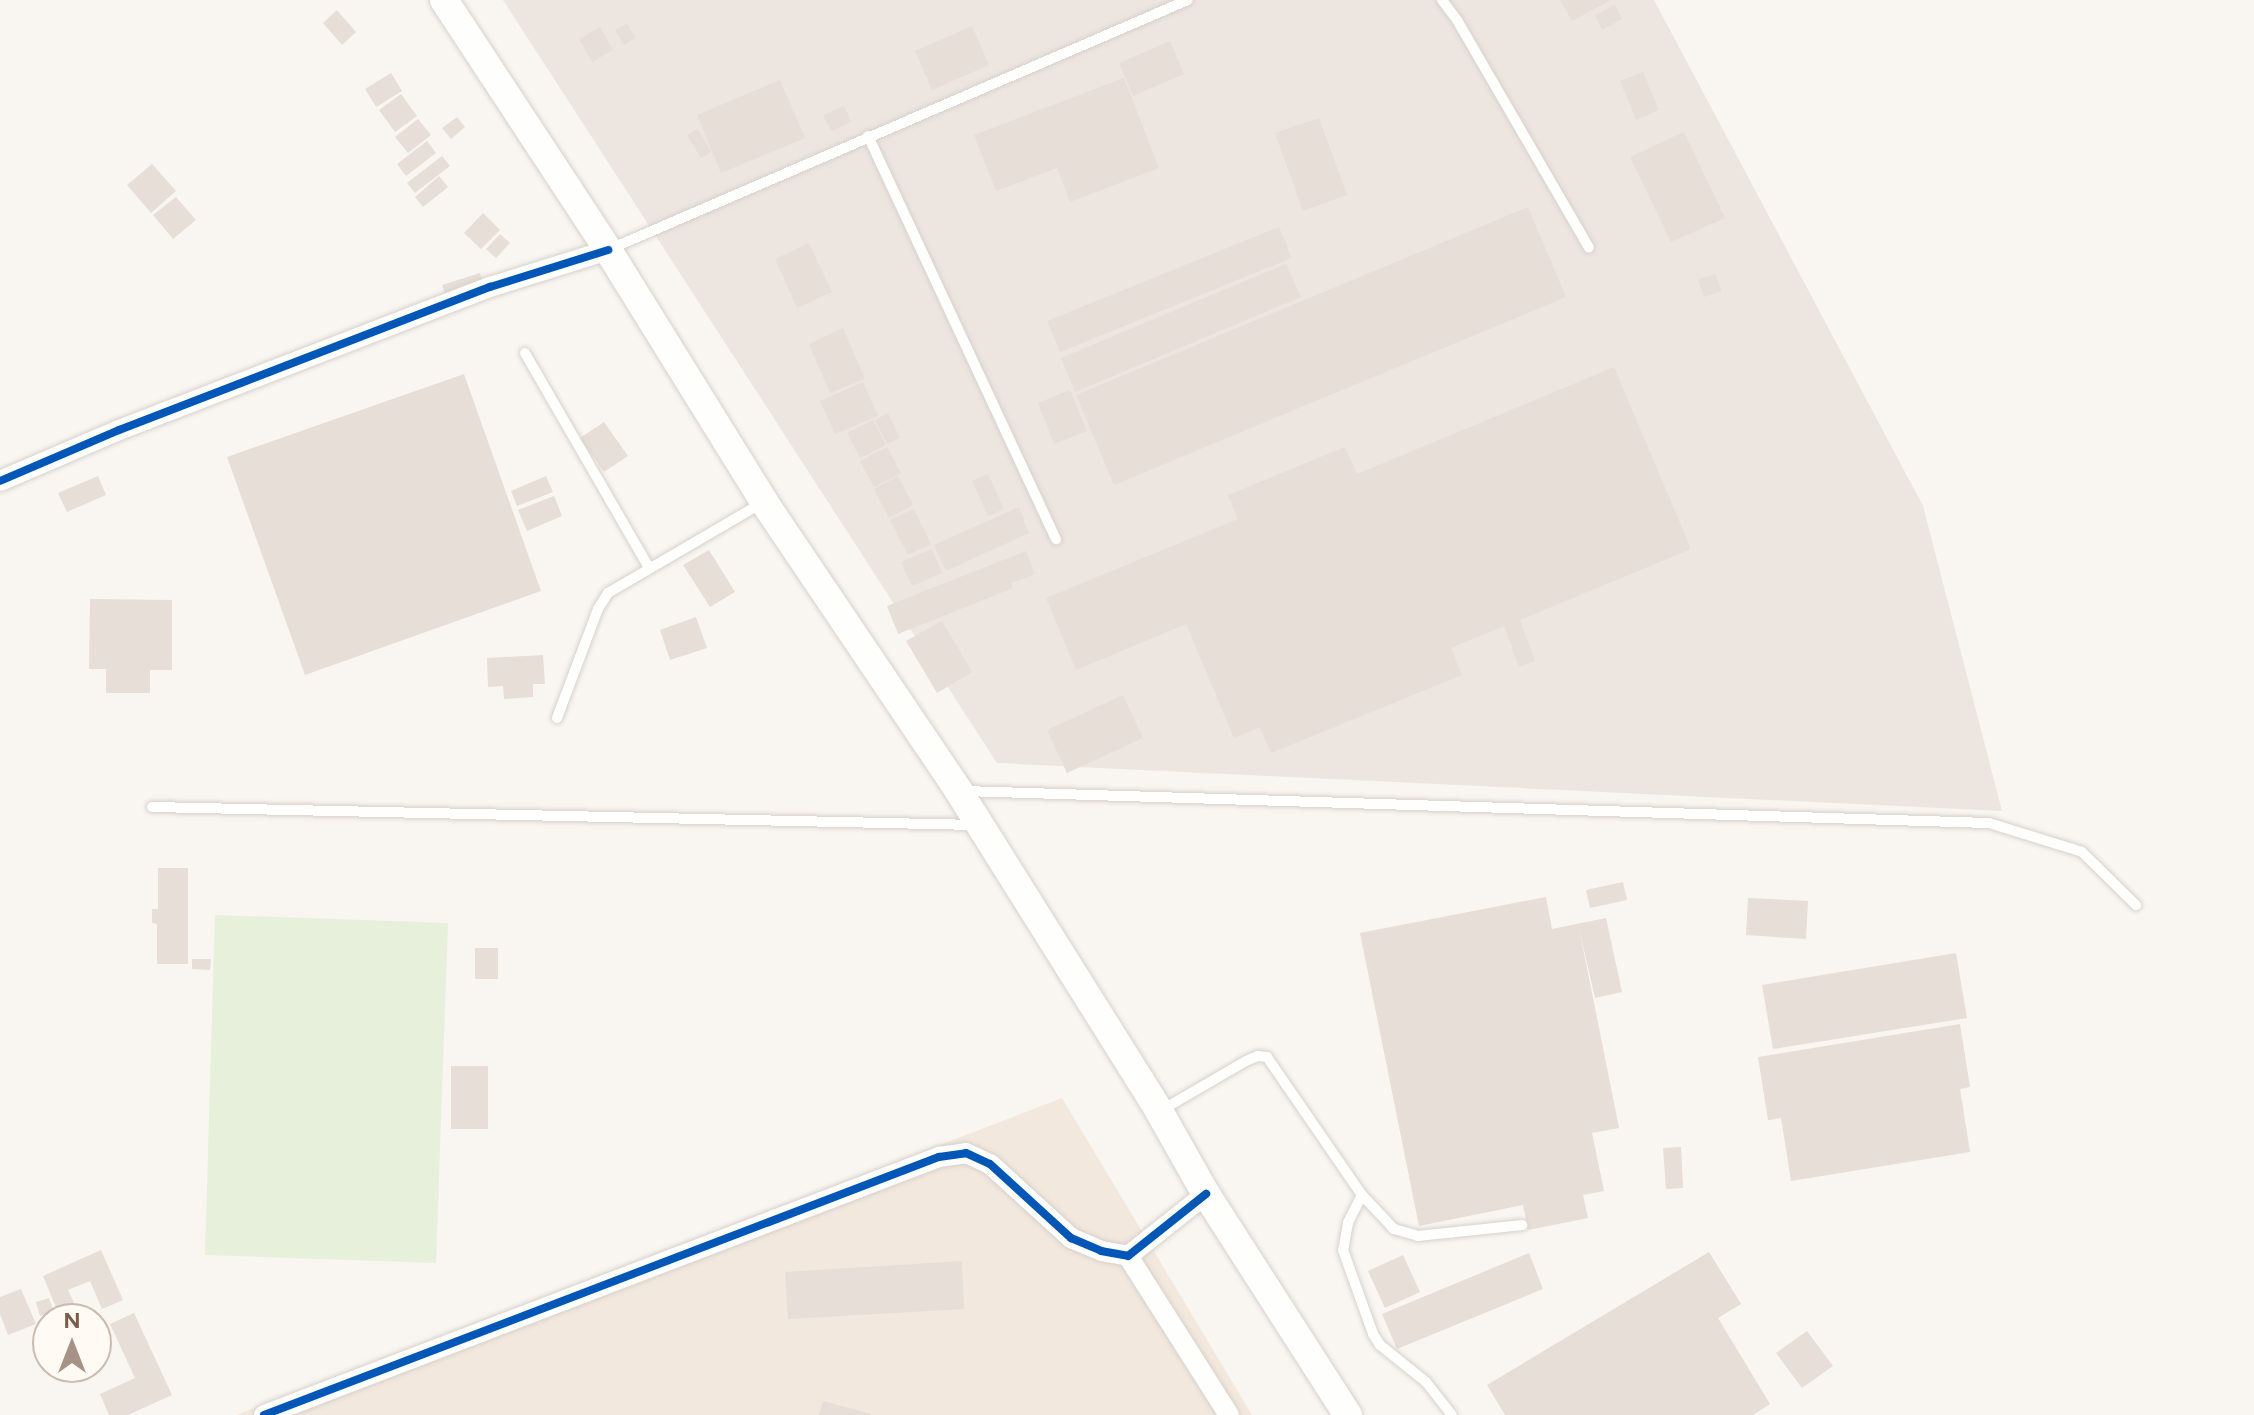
<!DOCTYPE html>
<html>
<head>
<meta charset="utf-8">
<style>
	body { margin:0 }
	#map { position:relative; width:2254px; height:1415px; overflow:hidden; background:#f9f5f0; font-family:Figtree,sans-serif }
	div>[style] { position:absolute }
	[style*='--x'] { left:calc(var(--x)*1px); top:calc(var(--y)*1px); width:calc(var(--w)*1px); rotate:calc(var(--a)*1deg) }
	.residential>* { inset:0; background:#f2e8de }
	.industrial>* { inset:0; background:#ede5e0 }
	.green>* { inset:0; background:#e7f0db }
	.building>* { inset:0; background:#e6ded7 }
	.roads { filter:drop-shadow(0 0 2px #d7d1cb) drop-shadow(0 0 2px #d7d1cb) }
	.lane>* { height:10px; margin:-5px; padding:0 5px; transform-origin:5px; border-radius:5px; background:#fefefd }
	.street>* { height:20px; margin:-10px; padding:0 10px; transform-origin:10px; border-radius:10px; background:#fefefd }
	.secondary>* { height:28px; margin:-14px; padding:0 14px; transform-origin:14px; border-radius:14px; background:#fefefd }
	.cycleway>* { height:8px; margin:-4px; padding:0 4px; transform-origin:4px; border-radius:4px; background:#0057b8 }
	span { translate:-50% -50%; white-space:nowrap; text-align:center; line-height:1.15; -webkit-text-stroke:7px #fffaf3; paint-order:stroke }
	.north { position:absolute; left:32px; top:1303px; width:80px; height:80px; box-sizing:border-box; background:#fffaf3; border:2px solid #cabbb1; border-radius:50%; rotate:0deg; font-size:22px; font-weight:700; line-height:32px; text-align:center; color:#7a5c4d }
	.north::after { content:''; display:block; margin:auto; width:28px; height:36px; background:#a69286; clip-path:polygon(50% 0,100% 100%,50% 72%,0 100%) }
</style>
</head>
<body>
<div id="map">
	<div class="residential">
		<div style="clip-path:polygon(1062px 1098px,1252px 1415px,236px 1415px)"></div>
	</div>
	<div class="industrial">
		<div style="clip-path:polygon(503px 0,1654px 0,1923px 506px,2002px 811px,997px 763px)"></div>
	</div>
	<div class="green">
		<div style="clip-path:polygon(215px 915px,448px 923px,436px 1263px,205px 1255px)"></div>
	</div>
	<div class="building">
		<div style="clip-path:polygon(1560px 0,1611px 0,1572px 21px)"></div>
		<div style="clip-path:polygon(1615px 5px,1622px 19px,1602px 30px,1595px 15px)"></div>
		<div style="clip-path:polygon(337px 10px,356px 32px,342px 45px,323px 23px)"></div>
		<div style="clip-path:polygon(627px 24px,636px 38px,624px 45px,615px 30px)"></div>
		<div style="clip-path:polygon(972px 26px,989px 65px,932px 90px,915px 51px)"></div>
		<div style="clip-path:polygon(600px 27px,613px 50px,592px 62px,579px 39px)"></div>
		<div style="clip-path:polygon(1170px 41px,1184px 74px,1133px 96px,1119px 63px)"></div>
		<div style="clip-path:polygon(1643px 72px,1659px 110px,1636px 120px,1620px 81px)"></div>
		<div style="clip-path:polygon(391px 73px,402px 91px,376px 107px,365px 89px)"></div>
		<div style="clip-path:polygon(1124px 78px,1159px 168px,1070px 202px,1057px 168px,996px 191px,974px 135px)"></div>
		<div style="clip-path:polygon(780px 80px,805px 138px,721px 173px,697px 115px)"></div>
		<div style="clip-path:polygon(401px 94px,417px 116px,395px 132px,379px 110px)"></div>
		<div style="clip-path:polygon(844px 106px,852px 122px,831px 131px,823px 115px)"></div>
		<div style="clip-path:polygon(457px 117px,465px 127px,451px 139px,442px 128px)"></div>
		<div style="clip-path:polygon(1319px 118px,1347px 195px,1303px 211px,1275px 133px)"></div>
		<div style="clip-path:polygon(418px 119px,431px 135px,408px 153px,395px 137px)"></div>
		<div style="clip-path:polygon(698px 129px,711px 152px,701px 158px,687px 135px)"></div>
		<div style="clip-path:polygon(1684px 132px,1725px 218px,1671px 242px,1630px 157px)"></div>
		<div style="clip-path:polygon(427px 141px,436px 153px,406px 176px,397px 164px)"></div>
		<div style="clip-path:polygon(442px 156px,450px 166px,415px 193px,407px 183px)"></div>
		<div style="clip-path:polygon(152px 164px,176px 191px,151px 213px,127px 185px)"></div>
		<div style="clip-path:polygon(439px 176px,448px 187px,423px 207px,415px 197px)"></div>
		<div style="clip-path:polygon(176px 197px,196px 220px,173px 239px,153px 215px)"></div>
		<div style="clip-path:polygon(1528px 207px,1566px 297px,1114px 485px,1076px 395px)"></div>
		<div style="clip-path:polygon(483px 213px,500px 230px,481px 249px,464px 233px)"></div>
		<div style="clip-path:polygon(1279px 227px,1292px 258px,1060px 352px,1047px 321px)"></div>
		<div style="clip-path:polygon(500px 234px,510px 243px,496px 258px,486px 249px)"></div>
		<div style="clip-path:polygon(809px 243px,832px 292px,797px 308px,775px 259px)"></div>
		<div style="clip-path:polygon(1286px 264px,1301px 297px,1075px 392px,1061px 358px)"></div>
		<div style="clip-path:polygon(480px 273px,483px 284px,446px 296px,442px 285px)"></div>
		<div style="clip-path:polygon(1715px 274px,1722px 291px,1704px 297px,1698px 280px)"></div>
		<div style="clip-path:polygon(843px 328px,865px 379px,830px 393px,809px 344px)"></div>
		<div style="clip-path:polygon(1614px 367px,1691px 549px,1520px 620px,1535px 661px,1519px 667px,1504px 626px,1451px 648px,1462px 675px,1271px 753px,1260px 727px,1234px 738px,1186px 624px,1076px 670px,1046px 598px,1238px 519px,1228px 495px,1345px 447px,1357px 474px)"></div>
		<div style="clip-path:polygon(464px 374px,541px 591px,305px 675px,227px 457px)"></div>
		<div style="clip-path:polygon(863px 382px,878px 416px,835px 434px,820px 401px)"></div>
		<div style="clip-path:polygon(1070px 390px,1087px 431px,1054px 444px,1038px 403px)"></div>
		<div style="clip-path:polygon(888px 413px,900px 438px,887px 444px,875px 420px)"></div>
		<div style="clip-path:polygon(873px 420px,886px 445px,860px 458px,847px 433px)"></div>
		<div style="clip-path:polygon(604px 422px,628px 456px,604px 472px,580px 438px)"></div>
		<div style="clip-path:polygon(887px 447px,901px 473px,874px 487px,860px 461px)"></div>
		<div style="clip-path:polygon(988px 474px,1004px 509px,988px 516px,972px 481px)"></div>
		<div style="clip-path:polygon(98px 476px,106px 495px,67px 512px,58px 493px)"></div>
		<div style="clip-path:polygon(546px 476px,553px 492px,517px 506px,511px 491px)"></div>
		<div style="clip-path:polygon(898px 476px,913px 505px,889px 518px,874px 489px)"></div>
		<div style="clip-path:polygon(554px 496px,562px 516px,527px 531px,518px 510px)"></div>
		<div style="clip-path:polygon(1019px 507px,1029px 533px,946px 571px,934px 545px)"></div>
		<div style="clip-path:polygon(914px 509px,931px 544px,908px 555px,890px 520px)"></div>
		<div style="clip-path:polygon(932px 549px,942px 573px,912px 586px,901px 562px)"></div>
		<div style="clip-path:polygon(709px 550px,735px 592px,710px 607px,683px 565px)"></div>
		<div style="clip-path:polygon(1026px 551px,1035px 574px,1011px 583px,1013px 588px,898px 634px,887px 606px)"></div>
		<div style="clip-path:polygon(90px 599px,172px 600px,172px 670px,150px 670px,150px 693px,106px 693px,106px 669px,89px 669px)"></div>
		<div style="clip-path:polygon(696px 617px,707px 648px,670px 660px,660px 630px)"></div>
		<div style="clip-path:polygon(942px 621px,972px 672px,937px 693px,906px 641px)"></div>
		<div style="clip-path:polygon(543px 655px,545px 684px,533px 684px,533px 697px,504px 699px,503px 686px,488px 687px,487px 658px)"></div>
		<div style="clip-path:polygon(1123px 695px,1143px 738px,1067px 773px,1047px 730px)"></div>
		<div style="clip-path:polygon(158px 868px,188px 868px,188px 964px,157px 964px,157px 924px,152px 923px,152px 909px,158px 909px)"></div>
		<div style="clip-path:polygon(1623px 882px,1627px 900px,1590px 908px,1586px 890px)"></div>
		<div style="clip-path:polygon(1546px 897px,1552px 929px,1606px 918px,1622px 992px,1595px 998px,1579px 928px,1619px 1128px,1592px 1133px,1604px 1191px,1583px 1195px,1588px 1218px,1528px 1230px,1523px 1205px,1419px 1226px,1360px 933px)"></div>
		<div style="clip-path:polygon(1748px 898px,1808px 901px,1806px 939px,1746px 935px)"></div>
		<div style="clip-path:polygon(475px 948px,498px 948px,498px 979px,475px 979px)"></div>
		<div style="clip-path:polygon(1956px 953px,1967px 1018px,1773px 1049px,1762px 985px)"></div>
		<div style="clip-path:polygon(192px 959px,211px 959px,210px 970px,192px 969px)"></div>
		<div style="clip-path:polygon(1960px 1024px,1970px 1087px,1960px 1089px,1970px 1152px,1791px 1181px,1781px 1118px,1768px 1120px,1758px 1057px)"></div>
		<div style="clip-path:polygon(451px 1066px,488px 1066px,488px 1129px,451px 1129px)"></div>
		<div style="clip-path:polygon(1681px 1147px,1683px 1188px,1666px 1189px,1663px 1148px)"></div>
		<div style="clip-path:polygon(101px 1250px,123px 1300px,102px 1309px,90px 1281px,68px 1290px,79px 1314px,61px 1319px,43px 1276px)"></div>
		<div style="clip-path:polygon(1709px 1252px,1741px 1304px,1718px 1318px,1770px 1404px,1753px 1415px,1505px 1415px,1487px 1385px)"></div>
		<div style="clip-path:polygon(1529px 1253px,1543px 1289px,1397px 1349px,1382px 1314px)"></div>
		<div style="clip-path:polygon(1403px 1255px,1420px 1292px,1385px 1308px,1368px 1271px)"></div>
		<div style="clip-path:polygon(962px 1261px,964px 1309px,788px 1319px,785px 1272px)"></div>
		<div style="clip-path:polygon(21px 1289px,36px 1324px,8px 1335px,0 1314px,0 1297px)"></div>
		<div style="clip-path:polygon(49px 1298px,54px 1312px,40px 1316px,36px 1302px)"></div>
		<div style="clip-path:polygon(134px 1313px,172px 1395px,128px 1415px,109px 1415px,100px 1394px,135px 1378px,110px 1324px)"></div>
		<div style="clip-path:polygon(1807px 1331px,1833px 1366px,1802px 1388px,1776px 1353px)"></div>
		<div style="clip-path:polygon(823px 1401px,871px 1414px,871px 1415px,819px 1415px)"></div>
	</div>
	<div class="roads">
		<div class="lane">
			<div style="--x:1442;--y:0;--w:25;--a:53"></div>
			<div style="--x:1457;--y:20;--w:263;--a:59.9"></div>
			<div style="--x:868;--y:136;--w:445;--a:65"></div>
			<div style="--x:610;--y:249;--w:629;--a:-23.31"></div>
			<div style="--x:525;--y:353;--w:248;--a:60"></div>
			<div style="--x:557;--y:718;--w:116;--a:-69.4"></div>
			<div style="--x:598;--y:609;--w:19;--a:-58"></div>
			<div style="--x:608;--y:593;--w:178;--a:-30.3"></div>
			<div style="--x:964;--y:791;--w:1025;--a:1.79"></div>
			<div style="--x:1989;--y:823;--w:97;--a:17.3"></div>
			<div style="--x:2082;--y:852;--w:76;--a:44.5"></div>
			<div style="--x:152;--y:807;--w:822;--a:1.25"></div>
			<div style="--x:1160;--y:1111;--w:99;--a:-30.2"></div>
			<div style="--x:1246;--y:1061;--w:13;--a:-23"></div>
			<div style="--x:1258;--y:1056;--w:9;--a:6"></div>
			<div style="--x:1267;--y:1057;--w:168;--a:55.5"></div>
			<div style="--x:1362;--y:1195;--w:47;--a:46.7"></div>
			<div style="--x:1394;--y:1229;--w:25;--a:16"></div>
			<div style="--x:1418;--y:1236;--w:105;--a:-6"></div>
			<div style="--x:1362;--y:1195;--w:31;--a:117"></div>
			<div style="--x:1348;--y:1223;--w:27;--a:100"></div>
			<div style="--x:1343;--y:1250;--w:89;--a:70.3"></div>
			<div style="--x:1373;--y:1334;--w:13;--a:58"></div>
			<div style="--x:1380;--y:1345;--w:59;--a:38.8"></div>
			<div style="--x:1426;--y:1382;--w:42;--a:51.8"></div>
		</div>
		<div class="street">
			<div style="--x:0;--y:481;--w:129;--a:-23.2"></div>
			<div style="--x:119;--y:430;--w:398;--a:-21.1"></div>
			<div style="--x:490;--y:287;--w:124;--a:-17.4"></div>
			<div style="--x:1128;--y:1256;--w:188;--a:57.6"></div>
			<div style="--x:264;--y:1415;--w:723;--a:-20.92"></div>
			<div style="--x:939;--y:1157;--w:27;--a:-8"></div>
			<div style="--x:966;--y:1153;--w:26;--a:25"></div>
			<div style="--x:990;--y:1164;--w:110;--a:42.4"></div>
			<div style="--x:1071;--y:1238;--w:33;--a:23"></div>
			<div style="--x:1101;--y:1251;--w:27;--a:10"></div>
			<div style="--x:1128;--y:1256;--w:100;--a:-38.5"></div>
		</div>
		<div class="secondary">
			<div style="--x:444;--y:0;--w:299;--a:56.7"></div>
			<div style="--x:608;--y:250;--w:296;--a:58.2"></div>
			<div style="--x:764;--y:502;--w:347;--a:56"></div>
			<div style="--x:958;--y:790;--w:379;--a:57.9"></div>
			<div style="--x:1159;--y:1111;--w:95;--a:60.5"></div>
			<div style="--x:1206;--y:1194;--w:263;--a:57.3"></div>
		</div>
	</div>
	<div class="cycleway">
		<div style="--x:0;--y:481;--w:129;--a:-23.2"></div>
		<div style="--x:119;--y:430;--w:398;--a:-21.1"></div>
		<div style="--x:490;--y:287;--w:124;--a:-17.4"></div>
		<div style="--x:264;--y:1415;--w:723;--a:-20.92"></div>
		<div style="--x:939;--y:1157;--w:27;--a:-8"></div>
		<div style="--x:966;--y:1153;--w:26;--a:25"></div>
		<div style="--x:990;--y:1164;--w:110;--a:42.4"></div>
		<div style="--x:1071;--y:1238;--w:33;--a:23"></div>
		<div style="--x:1101;--y:1251;--w:27;--a:10"></div>
		<div style="--x:1128;--y:1256;--w:100;--a:-38.5"></div>
	</div>
	<div class="north">N</div>
</div>
</body>
</html>
